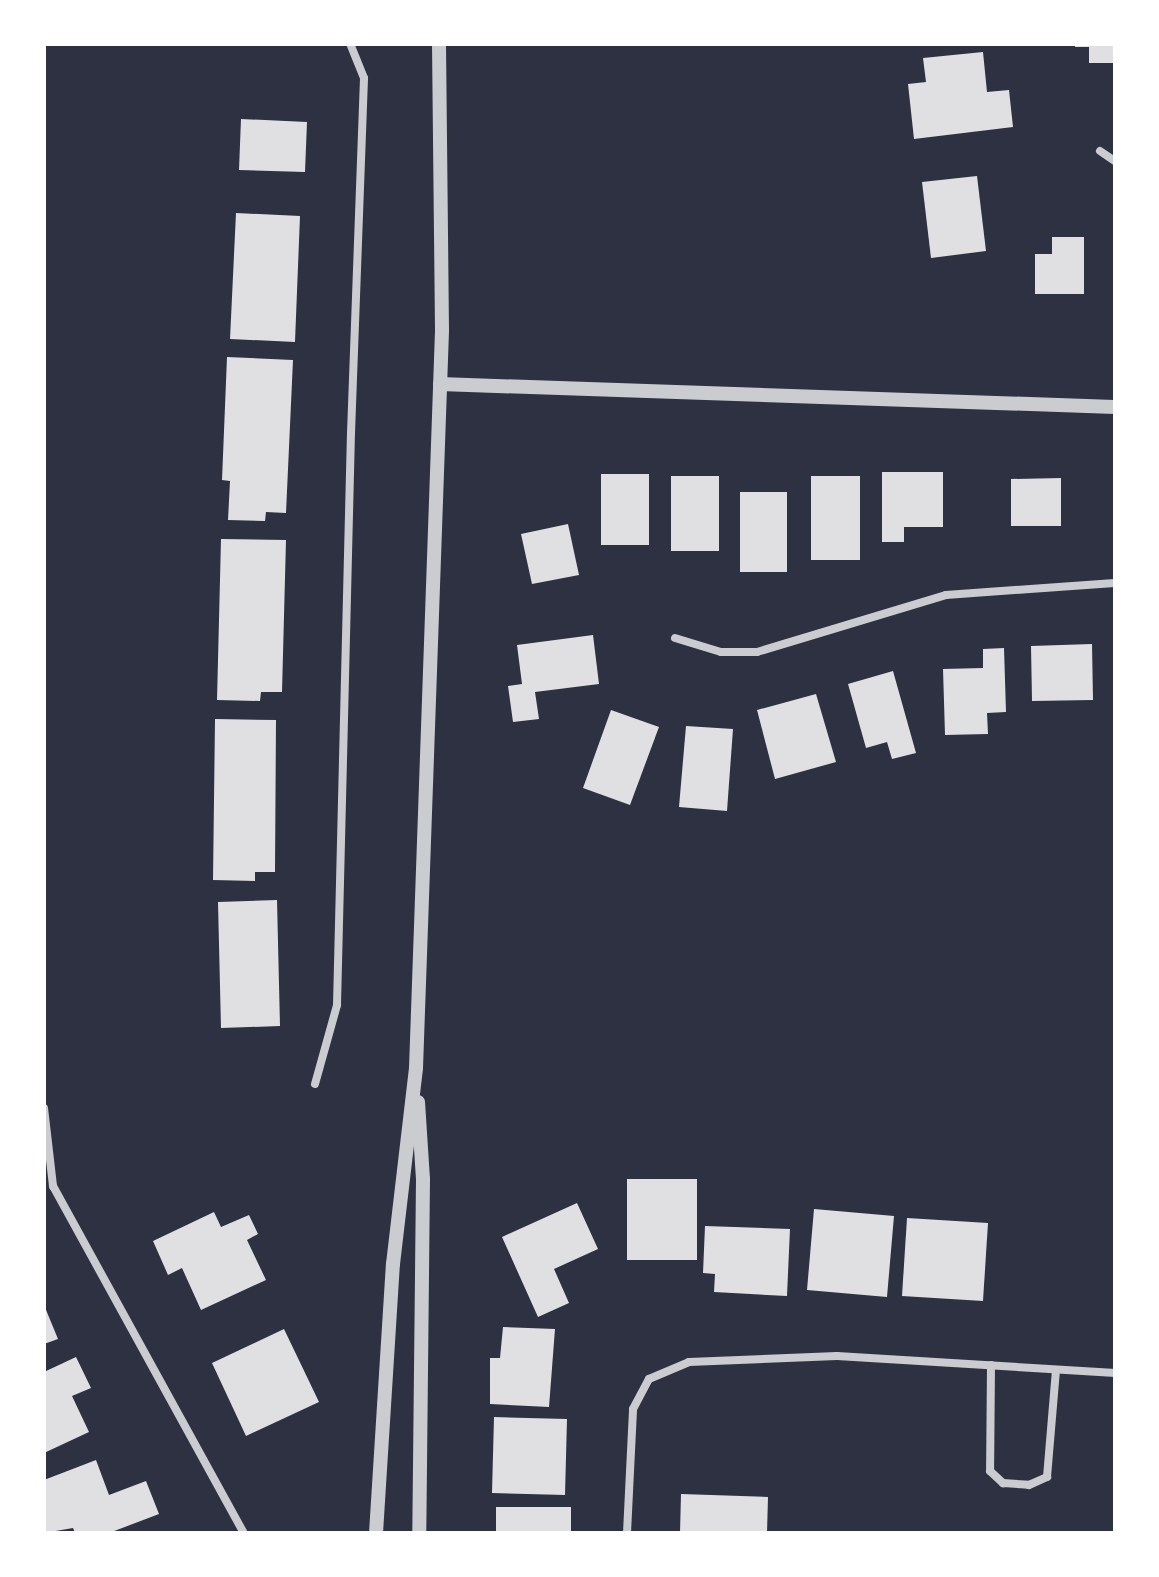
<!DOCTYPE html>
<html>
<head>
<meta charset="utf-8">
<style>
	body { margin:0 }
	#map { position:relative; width:1159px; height:1577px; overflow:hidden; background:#2d3142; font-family:Merriweather,serif }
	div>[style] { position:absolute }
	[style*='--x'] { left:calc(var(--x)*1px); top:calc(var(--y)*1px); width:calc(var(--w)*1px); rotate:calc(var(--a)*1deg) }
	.building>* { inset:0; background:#e0e0e3 }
	.minor>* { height:8px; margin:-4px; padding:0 4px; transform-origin:4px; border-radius:4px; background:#caccd0 }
	.tertiary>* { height:14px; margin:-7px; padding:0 7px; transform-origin:7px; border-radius:7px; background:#caccd0 }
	span { translate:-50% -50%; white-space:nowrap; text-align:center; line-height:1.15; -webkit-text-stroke:7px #fff; paint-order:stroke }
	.frame { position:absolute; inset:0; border:46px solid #fff; pointer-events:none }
</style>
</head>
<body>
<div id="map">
	<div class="building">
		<div style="clip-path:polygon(1075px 44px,1115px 44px,1115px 63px,1089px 63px,1089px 47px,1075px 47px)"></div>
		<div style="clip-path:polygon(983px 52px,987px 92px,1009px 90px,1013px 127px,914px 139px,908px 84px,926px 82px,923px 58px)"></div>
		<div style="clip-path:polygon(241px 119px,307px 122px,305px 172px,239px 170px)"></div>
		<div style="clip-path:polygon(977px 176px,986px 251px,931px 258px,922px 182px)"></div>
		<div style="clip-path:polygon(236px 213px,300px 216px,295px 342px,230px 339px)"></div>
		<div style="clip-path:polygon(1052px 237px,1084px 237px,1084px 294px,1035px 294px,1035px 254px,1052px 254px)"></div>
		<div style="clip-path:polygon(227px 357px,293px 360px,286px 513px,266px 512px,265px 521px,228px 520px,230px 481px,222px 480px)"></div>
		<div style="clip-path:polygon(882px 472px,943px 472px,943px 527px,904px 527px,904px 542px,882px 542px)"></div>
		<div style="clip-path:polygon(601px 474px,649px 474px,649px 545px,601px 545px)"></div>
		<div style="clip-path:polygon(671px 476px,719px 476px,719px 551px,671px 551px)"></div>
		<div style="clip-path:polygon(811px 476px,860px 476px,860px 560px,811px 560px)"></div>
		<div style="clip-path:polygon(1061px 478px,1061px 526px,1011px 526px,1011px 479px)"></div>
		<div style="clip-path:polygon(740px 492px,787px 492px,787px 572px,740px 572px)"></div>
		<div style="clip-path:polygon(568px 524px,579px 575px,532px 584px,521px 534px)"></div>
		<div style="clip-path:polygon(221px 539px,286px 540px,282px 692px,261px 692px,260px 701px,217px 700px)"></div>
		<div style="clip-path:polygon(593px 635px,599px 684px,535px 692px,539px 719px,513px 722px,508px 686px,522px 684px,517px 645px)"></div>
		<div style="clip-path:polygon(1092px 644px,1093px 700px,1032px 701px,1031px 646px)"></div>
		<div style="clip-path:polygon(1004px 648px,1006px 712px,987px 713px,988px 734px,945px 735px,943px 669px,983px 668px,983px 649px)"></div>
		<div style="clip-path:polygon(893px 671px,916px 753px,892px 759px,887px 742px,866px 748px,848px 684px)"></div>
		<div style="clip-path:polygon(816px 694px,836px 762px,775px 779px,757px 710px)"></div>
		<div style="clip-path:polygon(611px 710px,659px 727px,630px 805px,583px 788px)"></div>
		<div style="clip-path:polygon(215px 719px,276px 720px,275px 872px,255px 872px,255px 881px,213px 880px)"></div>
		<div style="clip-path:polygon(686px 726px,733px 729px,727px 811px,679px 807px)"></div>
		<div style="clip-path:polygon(277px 900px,280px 1026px,221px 1028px,218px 902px)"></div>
		<div style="clip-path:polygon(627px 1179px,697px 1179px,697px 1260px,627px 1260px)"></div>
		<div style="clip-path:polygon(577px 1203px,598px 1249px,554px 1269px,569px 1303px,538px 1317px,502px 1237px)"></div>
		<div style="clip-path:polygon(814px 1209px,894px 1216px,887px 1297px,807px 1290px)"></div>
		<div style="clip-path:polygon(214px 1212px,221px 1227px,249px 1215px,258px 1234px,247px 1240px,266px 1280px,201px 1310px,182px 1268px,168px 1275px,153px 1241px)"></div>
		<div style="clip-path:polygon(907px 1218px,988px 1223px,983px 1301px,902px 1296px)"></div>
		<div style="clip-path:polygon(705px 1226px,790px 1229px,787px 1296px,714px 1292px,715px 1274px,703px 1273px)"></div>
		<div style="clip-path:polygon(44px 1305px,58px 1339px,44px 1344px)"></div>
		<div style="clip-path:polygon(503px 1327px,555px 1329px,549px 1407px,490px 1404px,490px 1358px,500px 1358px)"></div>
		<div style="clip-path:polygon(284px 1329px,319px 1402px,246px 1436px,212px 1363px)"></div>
		<div style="clip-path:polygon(76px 1357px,91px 1388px,72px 1396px,89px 1432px,44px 1453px,44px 1372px)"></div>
		<div style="clip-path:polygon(494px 1417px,567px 1419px,565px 1495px,492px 1493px)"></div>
		<div style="clip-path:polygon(96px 1460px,109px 1495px,146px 1481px,159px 1514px,109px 1533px,75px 1533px,73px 1528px,44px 1533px,44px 1480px)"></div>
		<div style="clip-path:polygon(681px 1494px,768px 1497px,767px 1533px,680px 1533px)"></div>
		<div style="clip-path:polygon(496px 1507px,571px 1507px,571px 1533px,496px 1533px)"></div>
	</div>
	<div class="minor">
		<div style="--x:1100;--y:151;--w:18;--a:34"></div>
		<div style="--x:675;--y:638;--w:48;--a:16.9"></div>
		<div style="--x:721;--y:652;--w:36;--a:0"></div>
		<div style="--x:757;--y:652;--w:197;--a:-16.8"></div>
		<div style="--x:946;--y:595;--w:169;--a:-4.1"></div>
		<div style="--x:315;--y:1084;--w:82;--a:-74.4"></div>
		<div style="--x:337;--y:1005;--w:572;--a:-88.6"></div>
		<div style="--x:351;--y:433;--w:355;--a:-87.9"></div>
		<div style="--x:364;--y:78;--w:37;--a:-112"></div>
		<div style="--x:44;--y:1108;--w:79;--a:83.4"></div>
		<div style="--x:53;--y:1186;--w:396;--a:61.2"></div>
		<div style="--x:991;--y:1365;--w:106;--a:90.5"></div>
		<div style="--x:990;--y:1471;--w:18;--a:43"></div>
		<div style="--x:1003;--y:1483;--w:26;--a:4"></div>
		<div style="--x:1029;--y:1485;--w:20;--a:-24"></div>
		<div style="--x:1047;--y:1477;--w:107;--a:-85.2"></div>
		<div style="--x:627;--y:1533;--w:124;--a:-87.2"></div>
		<div style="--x:633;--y:1409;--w:34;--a:-62"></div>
		<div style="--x:649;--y:1379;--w:43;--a:-23"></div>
		<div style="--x:689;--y:1362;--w:148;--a:-2.3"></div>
		<div style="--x:837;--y:1356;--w:279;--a:3.5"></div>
	</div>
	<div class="tertiary">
		<div style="--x:440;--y:384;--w:675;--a:1.95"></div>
		<div style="--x:418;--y:1102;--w:77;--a:86.3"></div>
		<div style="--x:423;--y:1179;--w:354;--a:90.6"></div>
		<div style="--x:376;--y:1533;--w:270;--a:-86.4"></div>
		<div style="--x:393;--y:1264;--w:197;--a:-83.3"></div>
		<div style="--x:416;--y:1068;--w:738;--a:-87.98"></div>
		<div style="--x:442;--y:330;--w:286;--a:-90.6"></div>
	</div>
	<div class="frame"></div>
</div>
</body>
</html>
